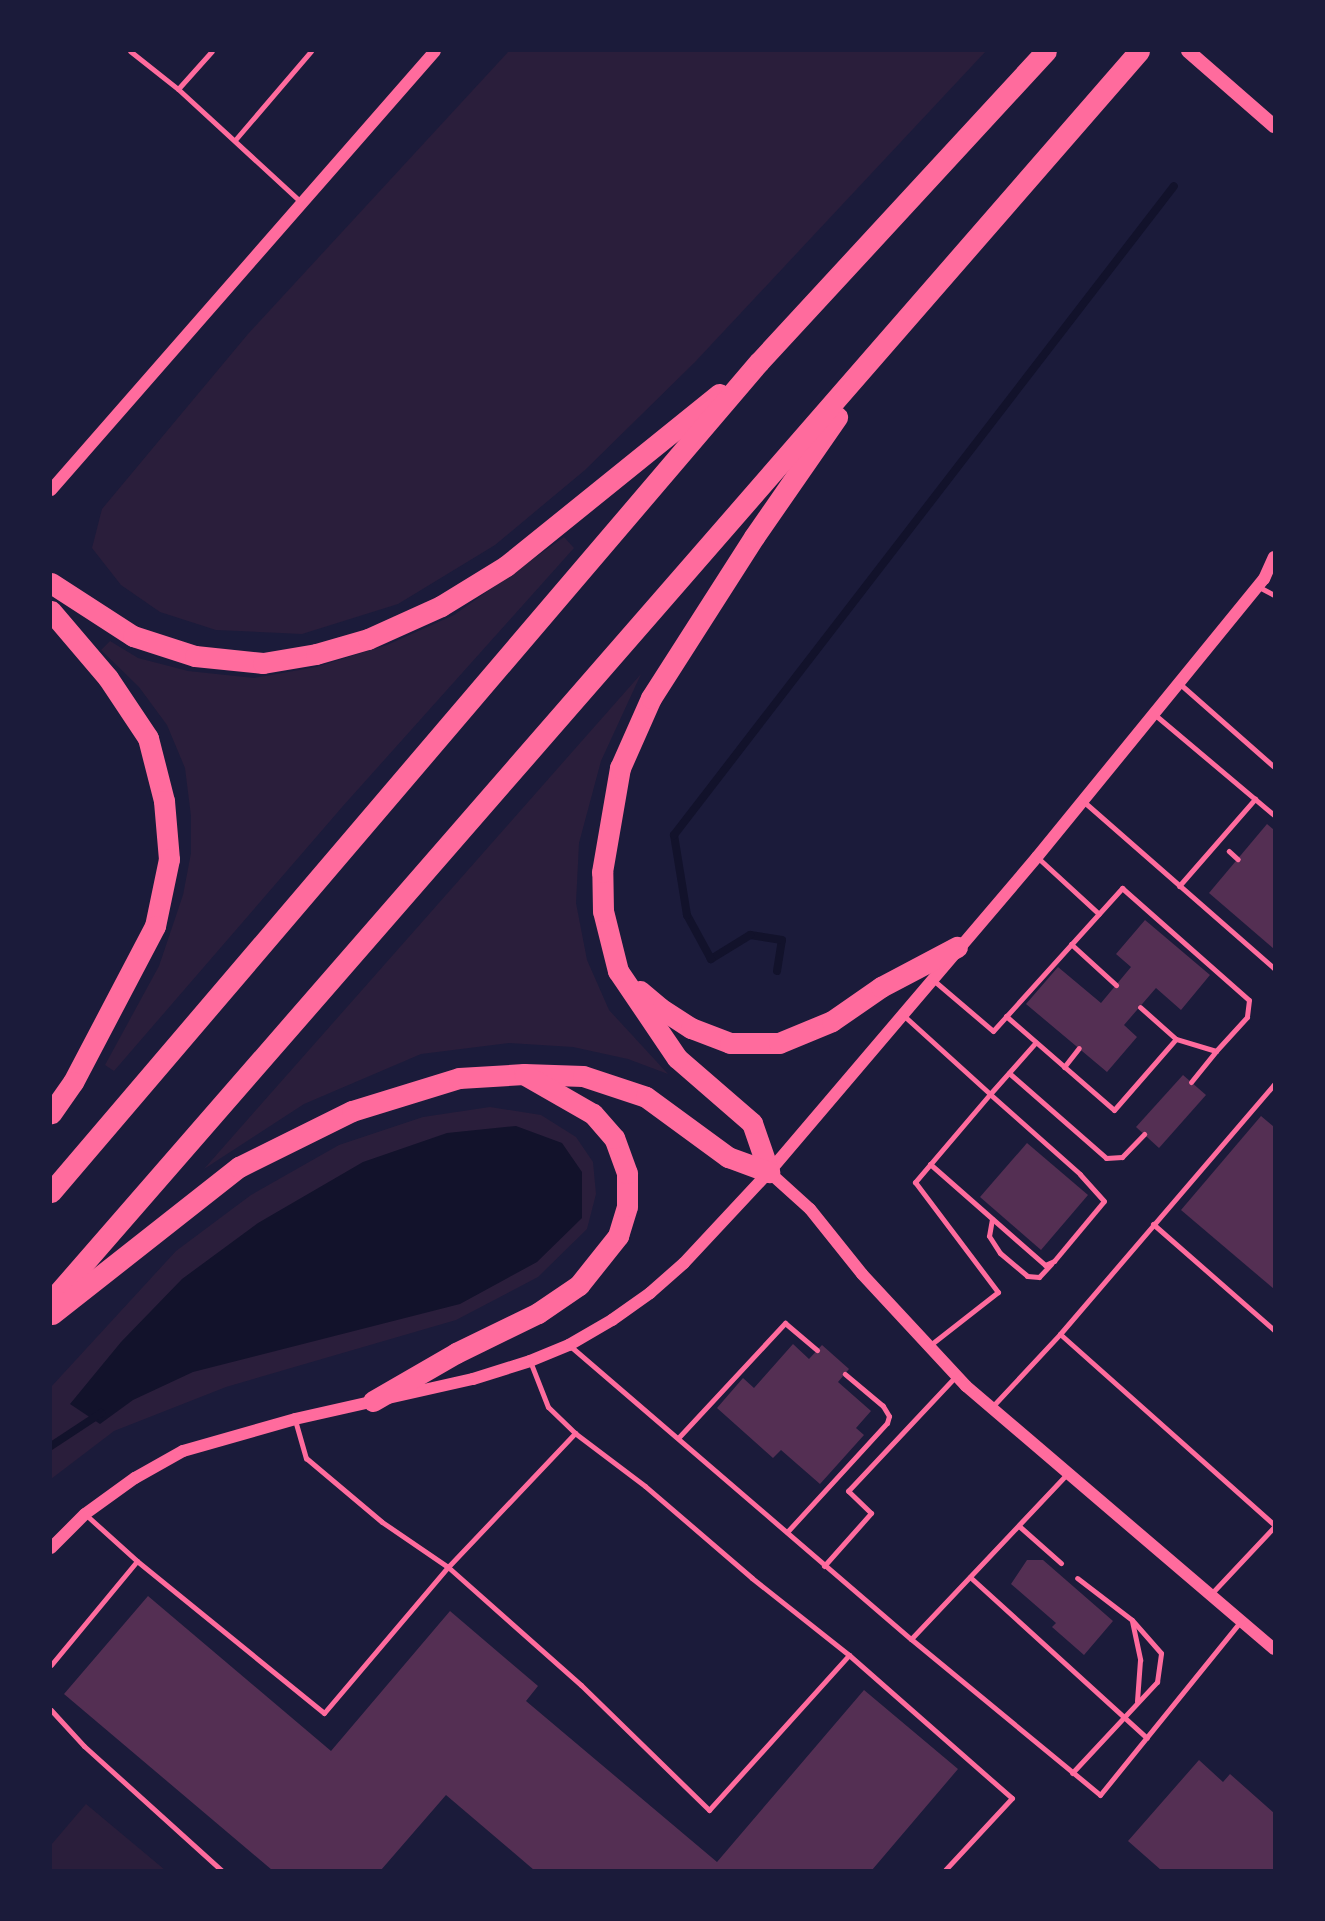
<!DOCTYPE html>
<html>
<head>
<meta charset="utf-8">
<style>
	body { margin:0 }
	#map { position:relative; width:1325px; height:1921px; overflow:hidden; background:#1b1b3a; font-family:Inter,sans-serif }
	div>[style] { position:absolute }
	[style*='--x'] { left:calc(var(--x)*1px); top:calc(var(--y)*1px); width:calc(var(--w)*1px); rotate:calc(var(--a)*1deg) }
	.green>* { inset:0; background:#2a1e3b }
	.water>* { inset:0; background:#12122b }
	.stream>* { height:8px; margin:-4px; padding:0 4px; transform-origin:4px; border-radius:4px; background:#12122b }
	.building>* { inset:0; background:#542f53 }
	.path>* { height:4.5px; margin:-2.25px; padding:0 2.25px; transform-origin:2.25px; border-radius:2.25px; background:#ff6b9d }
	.service>* { height:5px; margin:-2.5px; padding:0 2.5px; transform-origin:2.5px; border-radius:2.5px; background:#ff6b9d }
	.tertiary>* { height:12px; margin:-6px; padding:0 6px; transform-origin:6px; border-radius:6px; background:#ff6b9d }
	.secondary>* { height:14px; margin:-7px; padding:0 7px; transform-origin:7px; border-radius:7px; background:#ff6b9d }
	.motorway>* { height:21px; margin:-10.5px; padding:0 10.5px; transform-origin:10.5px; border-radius:10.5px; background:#ff6b9d }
	span { translate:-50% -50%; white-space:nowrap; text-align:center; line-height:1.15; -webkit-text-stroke:7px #1b1b3a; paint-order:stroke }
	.frame { position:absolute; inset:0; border:52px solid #1b1b3a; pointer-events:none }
</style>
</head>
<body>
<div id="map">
	<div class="green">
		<div style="clip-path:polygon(509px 51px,986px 51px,695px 362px,585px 470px,495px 545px,398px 604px,302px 634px,216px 630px,160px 612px,121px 585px,92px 548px,102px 509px,248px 334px)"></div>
		<div style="clip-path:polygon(564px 537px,574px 548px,343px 806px,114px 1071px,105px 1065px,159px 966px,183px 895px,191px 853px,191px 816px,185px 768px,167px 725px,139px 687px,101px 650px,110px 641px,138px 658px,188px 671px,254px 678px,316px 667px,387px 645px,454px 615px)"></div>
		<div style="clip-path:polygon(641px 674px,601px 761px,579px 843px,576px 903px,587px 960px,609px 1010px,668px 1074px,628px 1059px,573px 1047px,509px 1043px,421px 1054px,304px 1104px,204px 1169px)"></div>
		<div style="clip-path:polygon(490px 1107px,541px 1115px,576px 1137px,593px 1162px,596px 1194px,587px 1229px,538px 1277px,456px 1320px,226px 1387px,114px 1431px,51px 1479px,51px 1387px,176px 1251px,251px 1195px,339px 1145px,423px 1117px)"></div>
		<div style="clip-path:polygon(86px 1804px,165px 1870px,51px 1870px,51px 1845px)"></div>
	</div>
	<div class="water">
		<div style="clip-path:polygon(516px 1126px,562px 1143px,582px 1172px,582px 1218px,537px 1262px,460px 1304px,193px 1372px,133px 1400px,100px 1424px,70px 1404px,121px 1342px,182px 1279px,258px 1223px,363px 1162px,447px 1133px)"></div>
	</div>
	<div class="stream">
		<div style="--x:777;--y:971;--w:31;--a:-81"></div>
		<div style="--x:782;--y:940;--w:32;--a:-171"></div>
		<div style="--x:750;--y:935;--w:46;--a:148.4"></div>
		<div style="--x:711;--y:959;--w:50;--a:-118.6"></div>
		<div style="--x:687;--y:915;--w:81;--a:-99.2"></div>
		<div style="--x:674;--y:835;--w:819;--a:-52.39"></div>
		<div style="--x:51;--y:1446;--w:60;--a:-33.4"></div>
	</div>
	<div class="building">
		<div style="clip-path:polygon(1267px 824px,1274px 830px,1274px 949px,1209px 893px)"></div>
		<div style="clip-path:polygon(1145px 920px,1210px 975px,1181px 1010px,1156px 988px,1124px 1025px,1137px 1037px,1107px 1072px,1026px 1004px,1058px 967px,1101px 1003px,1131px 967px,1116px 954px)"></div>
		<div style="clip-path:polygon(1183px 1075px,1206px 1095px,1159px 1148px,1136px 1127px)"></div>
		<div style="clip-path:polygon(1261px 1116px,1274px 1127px,1274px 1289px,1181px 1210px)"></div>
		<div style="clip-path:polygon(1027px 1143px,1088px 1195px,1041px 1250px,980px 1197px)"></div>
		<div style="clip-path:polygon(793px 1344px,809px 1359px,822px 1345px,849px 1369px,838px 1382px,871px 1411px,856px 1428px,864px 1435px,820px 1484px,781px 1450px,773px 1458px,717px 1408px,743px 1378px,754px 1388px)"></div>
		<div style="clip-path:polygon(1027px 1560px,1043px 1560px,1113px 1621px,1084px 1655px,1052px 1627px,1056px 1623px,1011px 1584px)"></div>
		<div style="clip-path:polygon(148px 1596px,331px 1751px,450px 1611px,538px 1686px,526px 1701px,717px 1862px,864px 1690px,958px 1769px,872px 1870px,534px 1870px,446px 1795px,381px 1870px,272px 1870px,64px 1694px)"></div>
		<div style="clip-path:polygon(1199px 1760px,1223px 1782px,1230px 1774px,1274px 1813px,1274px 1870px,1161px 1870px,1128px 1841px)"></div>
	</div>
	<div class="path">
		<div style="--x:1229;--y:851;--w:12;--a:42"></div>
	</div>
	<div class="service">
		<div style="--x:130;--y:51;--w:61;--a:38.4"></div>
		<div style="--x:178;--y:89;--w:166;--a:42.6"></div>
		<div style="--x:178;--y:89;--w:51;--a:-48.2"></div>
		<div style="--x:235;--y:140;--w:117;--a:-49.5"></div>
		<div style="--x:1259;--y:587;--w:17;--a:28"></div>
		<div style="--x:1180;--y:684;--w:125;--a:41.4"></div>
		<div style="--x:1154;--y:714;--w:157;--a:40.1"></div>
		<div style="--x:1083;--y:801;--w:254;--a:41.2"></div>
		<div style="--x:1037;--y:857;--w:84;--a:42.6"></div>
		<div style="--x:1179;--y:886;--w:116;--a:-48.9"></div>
		<div style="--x:1071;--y:944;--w:61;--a:42.3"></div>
		<div style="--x:932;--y:979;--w:80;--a:40.4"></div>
		<div style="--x:993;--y:1031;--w:193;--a:-47.9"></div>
		<div style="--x:1122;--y:888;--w:169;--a:41.4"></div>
		<div style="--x:1249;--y:1000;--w:17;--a:97"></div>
		<div style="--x:1247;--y:1017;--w:46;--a:132.4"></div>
		<div style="--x:1216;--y:1051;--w:42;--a:-163.3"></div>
		<div style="--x:903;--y:1015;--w:118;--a:42.2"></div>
		<div style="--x:990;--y:1094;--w:116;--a:130.4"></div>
		<div style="--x:915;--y:1182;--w:138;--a:53"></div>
		<div style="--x:998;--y:1292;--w:88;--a:142"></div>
		<div style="--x:1006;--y:1016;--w:143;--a:41"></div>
		<div style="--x:1114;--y:1110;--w:94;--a:-48.9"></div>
		<div style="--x:1176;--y:1039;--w:48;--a:-138.4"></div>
		<div style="--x:1064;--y:1067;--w:24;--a:-52"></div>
		<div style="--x:1009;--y:1073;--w:129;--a:41.2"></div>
		<div style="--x:1106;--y:1158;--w:16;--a:-4"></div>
		<div style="--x:1122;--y:1157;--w:32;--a:-46"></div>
		<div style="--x:1191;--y:1082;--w:40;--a:-51"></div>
		<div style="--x:930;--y:1164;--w:153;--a:41.3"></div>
		<div style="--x:1045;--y:1265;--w:10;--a:-24"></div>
		<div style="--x:1054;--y:1261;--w:78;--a:-50.2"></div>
		<div style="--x:1104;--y:1201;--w:36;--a:-132"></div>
		<div style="--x:1080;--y:1174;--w:120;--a:-138.4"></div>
		<div style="--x:990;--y:1094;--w:69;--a:-48.5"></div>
		<div style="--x:992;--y:1219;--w:17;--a:100"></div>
		<div style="--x:989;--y:1236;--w:20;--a:57"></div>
		<div style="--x:1000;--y:1253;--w:35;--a:40"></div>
		<div style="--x:1027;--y:1276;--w:12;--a:5"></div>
		<div style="--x:1039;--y:1277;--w:18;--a:-47"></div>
		<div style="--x:1153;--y:1224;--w:161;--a:41.2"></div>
		<div style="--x:1060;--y:1334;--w:287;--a:41.7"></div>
		<div style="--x:569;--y:1345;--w:451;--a:40.7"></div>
		<div style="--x:911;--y:1639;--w:228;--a:-46.6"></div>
		<div style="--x:991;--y:1408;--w:101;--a:-47"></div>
		<div style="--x:1060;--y:1334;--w:329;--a:-49.4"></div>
		<div style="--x:295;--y:1420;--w:40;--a:74"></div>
		<div style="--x:306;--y:1458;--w:99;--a:40.1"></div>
		<div style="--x:382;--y:1522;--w:80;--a:34.3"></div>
		<div style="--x:448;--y:1567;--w:185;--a:-46.5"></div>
		<div style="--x:679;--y:1437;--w:156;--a:-47.1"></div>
		<div style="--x:785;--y:1323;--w:42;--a:40.2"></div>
		<div style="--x:85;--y:1514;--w:70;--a:42.1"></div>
		<div style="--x:137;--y:1561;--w:241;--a:39.1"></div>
		<div style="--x:324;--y:1713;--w:192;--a:-49.7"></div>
		<div style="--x:448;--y:1567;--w:178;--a:41.6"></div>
		<div style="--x:581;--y:1685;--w:179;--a:44.3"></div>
		<div style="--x:709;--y:1810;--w:209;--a:-47.9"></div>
		<div style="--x:849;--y:1655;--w:124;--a:-141.6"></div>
		<div style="--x:752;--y:1578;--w:141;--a:-139.3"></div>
		<div style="--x:645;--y:1486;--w:88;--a:-142.9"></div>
		<div style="--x:575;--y:1433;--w:37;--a:-136"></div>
		<div style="--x:548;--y:1407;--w:49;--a:-111.4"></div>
		<div style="--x:1019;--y:1526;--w:56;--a:41.4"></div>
		<div style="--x:787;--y:1532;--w:148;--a:-47.5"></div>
		<div style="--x:887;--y:1423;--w:7;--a:-74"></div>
		<div style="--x:889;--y:1416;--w:12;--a:-121"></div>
		<div style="--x:883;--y:1406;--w:50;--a:-139.9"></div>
		<div style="--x:824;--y:1566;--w:71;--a:-48.4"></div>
		<div style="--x:871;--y:1513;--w:32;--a:-136"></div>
		<div style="--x:848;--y:1491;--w:156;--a:-46.8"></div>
		<div style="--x:970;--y:1577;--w:239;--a:42.3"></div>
		<div style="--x:1211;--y:1594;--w:92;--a:-46.8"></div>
		<div style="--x:1132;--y:1621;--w:40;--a:78"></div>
		<div style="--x:1140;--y:1660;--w:41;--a:94.2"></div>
		<div style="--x:911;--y:1639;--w:245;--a:39.5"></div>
		<div style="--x:1100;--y:1795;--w:224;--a:-51"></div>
		<div style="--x:849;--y:1655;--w:217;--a:41.3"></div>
		<div style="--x:1012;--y:1798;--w:98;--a:132.9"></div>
		<div style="--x:51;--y:1665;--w:135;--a:-50.4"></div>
		<div style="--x:51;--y:1710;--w:49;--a:47.5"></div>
		<div style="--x:84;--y:1746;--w:185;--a:42.1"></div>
		<div style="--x:1072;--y:1773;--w:125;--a:-47"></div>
		<div style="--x:1157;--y:1682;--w:29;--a:-82"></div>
		<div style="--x:1161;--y:1653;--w:44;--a:-131.3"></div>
		<div style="--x:1132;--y:1620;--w:69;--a:-142.6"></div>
	</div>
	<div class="tertiary">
		<div style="--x:51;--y:490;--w:583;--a:-48.82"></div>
		<div style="--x:769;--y:1172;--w:55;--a:42.1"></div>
		<div style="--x:810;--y:1209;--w:83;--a:51.3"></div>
		<div style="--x:862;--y:1274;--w:153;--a:47.1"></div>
		<div style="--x:966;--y:1386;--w:405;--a:40.5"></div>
		<div style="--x:51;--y:1548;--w:48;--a:-45"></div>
		<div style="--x:85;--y:1514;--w:62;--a:-35.8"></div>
		<div style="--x:135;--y:1478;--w:55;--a:-29.4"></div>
		<div style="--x:183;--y:1451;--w:116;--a:-15.9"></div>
		<div style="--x:295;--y:1419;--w:182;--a:-12.7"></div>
		<div style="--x:473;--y:1379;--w:60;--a:-17.5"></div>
		<div style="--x:530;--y:1361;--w:42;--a:-22.3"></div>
		<div style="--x:569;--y:1345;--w:50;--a:-30.2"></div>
		<div style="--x:612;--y:1320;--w:47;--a:-35.4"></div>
		<div style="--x:650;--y:1293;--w:45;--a:-41.4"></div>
		<div style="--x:684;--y:1263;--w:125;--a:-47"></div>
		<div style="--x:769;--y:1172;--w:414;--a:-49.6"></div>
		<div style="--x:1037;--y:857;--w:359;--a:-50.8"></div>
		<div style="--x:1264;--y:579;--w:24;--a:-66"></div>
	</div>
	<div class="secondary">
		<div style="--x:1188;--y:51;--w:114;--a:41.1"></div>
	</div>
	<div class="motorway">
		<div style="--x:51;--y:583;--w:98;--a:32.9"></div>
		<div style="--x:133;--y:636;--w:65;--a:17.9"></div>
		<div style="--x:195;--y:656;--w:68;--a:5.9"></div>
		<div style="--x:263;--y:663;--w:54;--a:-9.6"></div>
		<div style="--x:316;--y:654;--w:54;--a:-16.1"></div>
		<div style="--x:368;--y:639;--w:80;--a:-24.3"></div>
		<div style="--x:441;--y:606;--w:76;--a:-31.6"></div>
		<div style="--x:506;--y:566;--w:274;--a:-38.9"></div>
		<div style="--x:51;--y:611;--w:88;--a:49.6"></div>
		<div style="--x:108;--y:678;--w:72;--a:56.3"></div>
		<div style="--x:148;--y:738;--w:65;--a:75.7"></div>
		<div style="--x:164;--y:801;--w:58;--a:85.1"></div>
		<div style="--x:169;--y:859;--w:68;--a:101.8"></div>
		<div style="--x:155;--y:926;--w:176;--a:117.7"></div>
		<div style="--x:73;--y:1082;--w:38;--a:125"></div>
		<div style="--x:640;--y:991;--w:26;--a:40"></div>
		<div style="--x:660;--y:1008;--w:37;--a:33"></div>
		<div style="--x:691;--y:1028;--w:42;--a:21"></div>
		<div style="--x:730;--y:1043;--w:49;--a:0"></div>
		<div style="--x:779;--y:1043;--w:57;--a:-22.5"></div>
		<div style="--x:832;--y:1021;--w:60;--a:-34.8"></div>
		<div style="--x:881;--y:987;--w:86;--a:-27.8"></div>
		<div style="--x:769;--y:1172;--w:52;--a:-109.1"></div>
		<div style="--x:752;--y:1123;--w:99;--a:-139.1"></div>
		<div style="--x:677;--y:1058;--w:105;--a:-124.1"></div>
		<div style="--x:618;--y:971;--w:62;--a:-104"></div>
		<div style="--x:603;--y:911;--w:39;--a:-91"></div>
		<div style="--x:602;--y:872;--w:106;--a:-80.2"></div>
		<div style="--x:620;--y:768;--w:77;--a:-66.1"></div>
		<div style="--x:651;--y:698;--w:191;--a:-57.4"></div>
		<div style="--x:754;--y:537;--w:146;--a:-55.3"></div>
		<div style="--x:51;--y:1192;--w:1091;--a:-49.54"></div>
		<div style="--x:759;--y:362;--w:423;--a:-47.3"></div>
		<div style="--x:51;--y:1301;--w:1657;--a:-48.96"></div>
		<div style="--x:52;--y:1314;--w:238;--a:-38.2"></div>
		<div style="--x:239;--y:1167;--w:126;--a:-26.4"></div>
		<div style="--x:352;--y:1111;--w:112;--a:-17.1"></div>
		<div style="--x:459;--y:1078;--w:65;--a:-3.5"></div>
		<div style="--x:524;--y:1074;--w:59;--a:1.9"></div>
		<div style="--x:583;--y:1076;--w:66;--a:18.4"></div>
		<div style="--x:646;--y:1097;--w:102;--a:36.2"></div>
		<div style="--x:728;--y:1157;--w:44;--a:20.1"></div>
		<div style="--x:373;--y:1401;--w:96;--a:-30"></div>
		<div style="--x:456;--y:1353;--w:91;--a:-26"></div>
		<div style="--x:538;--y:1313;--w:50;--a:-34.3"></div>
		<div style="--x:579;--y:1285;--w:63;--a:-51.5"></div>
		<div style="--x:618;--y:1236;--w:31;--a:-73"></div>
		<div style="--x:627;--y:1206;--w:33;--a:-90"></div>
		<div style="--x:627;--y:1173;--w:37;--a:-110"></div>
		<div style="--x:614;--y:1138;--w:32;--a:-131"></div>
		<div style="--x:593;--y:1114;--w:78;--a:-150.2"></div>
	</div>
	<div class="frame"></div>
</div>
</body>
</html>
